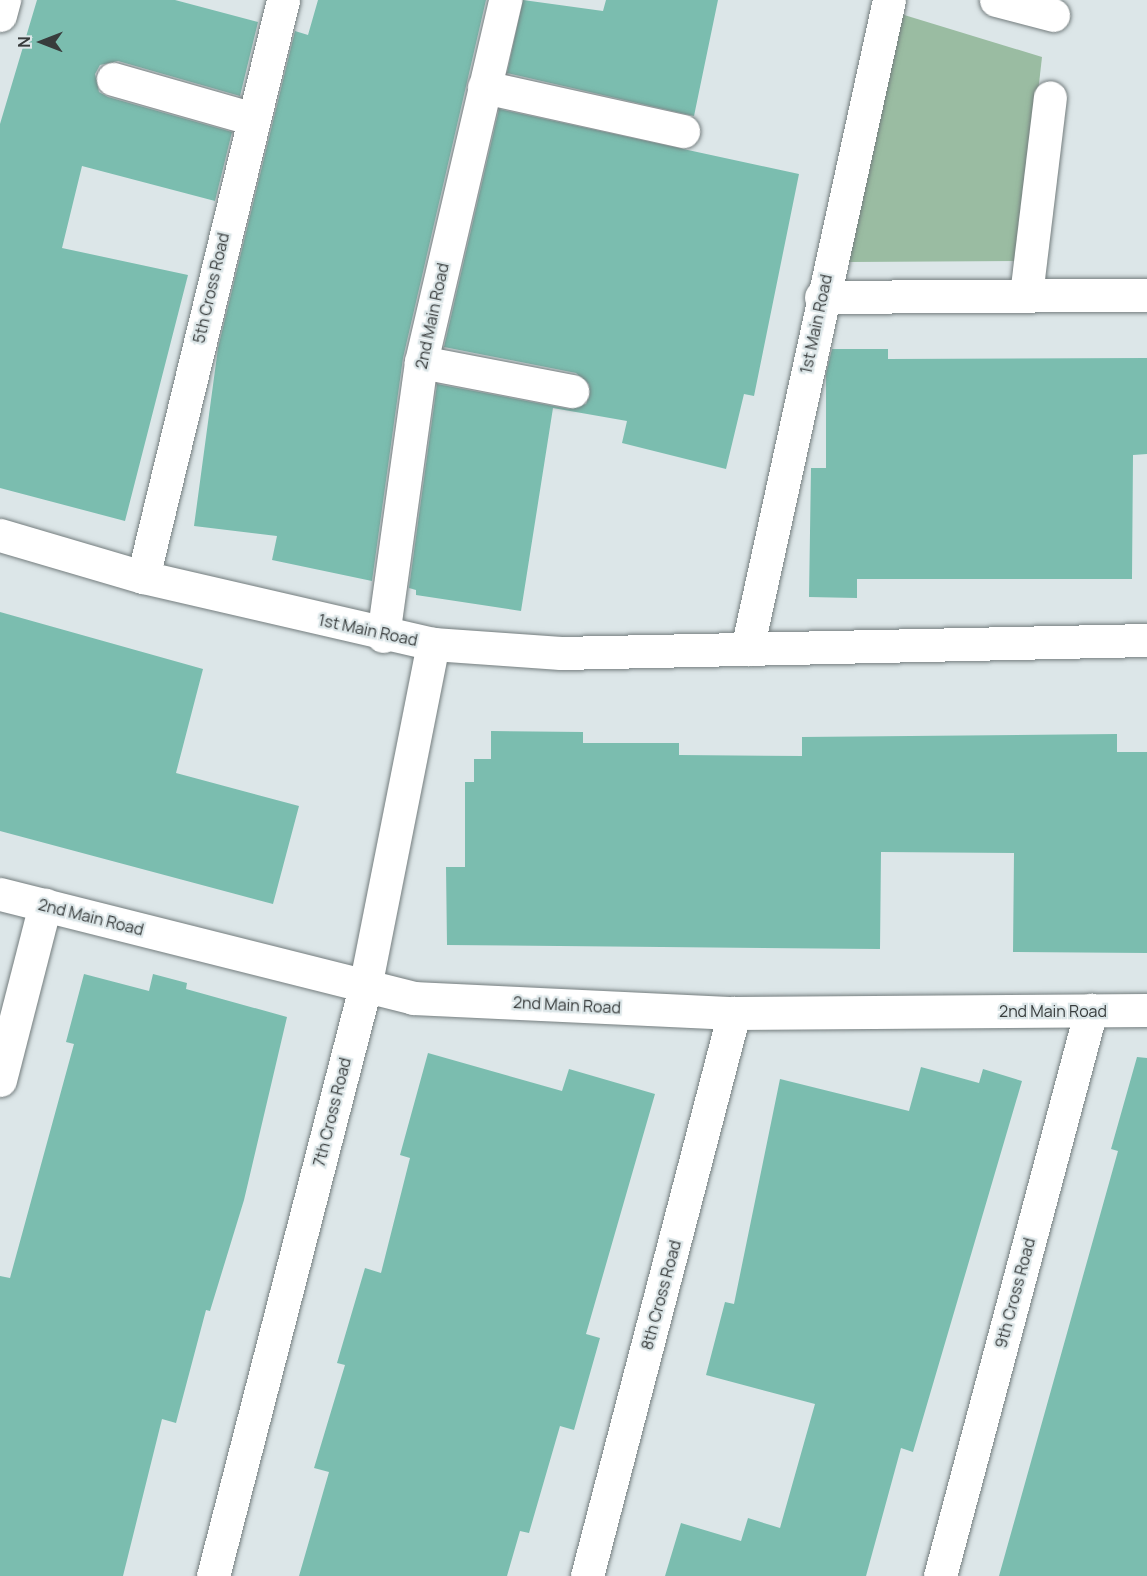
<!DOCTYPE html>
<html>
<head>
<meta charset="utf-8">
<style>
	body { margin:0 }
	#map { position:relative; width:1147px; height:1576px; overflow:hidden; background:#dce6e8; font-family:Manrope,sans-serif }
	div>[style] { position:absolute }
	[style*='--x'] { left:calc(var(--x)*1px); top:calc(var(--y)*1px); width:calc(var(--w)*1px); rotate:calc(var(--a)*1deg) }
	.green>* { inset:0; background:#9abca2 }
	.building>* { inset:0; background:#7bbdaf }
	.roads { filter:drop-shadow(0 0 2px #747d7e) drop-shadow(0 0 2px #747d7e) }
	.minor>* { height:33px; margin:-16.5px; padding:0 16.5px; transform-origin:16.5px; border-radius:16.5px; background:#fff }
	span { translate:-50% -50%; white-space:nowrap; text-align:center; line-height:1.15; -webkit-text-stroke:4.5px #dce6e8; paint-order:stroke }
	.street-label { font-size:16px; color:#383c3c }
	.north { position:absolute; left:12px; top:12px; width:60px; height:60px; -webkit-text-stroke:4px #dce6e8; paint-order:stroke; rotate:270deg; font-size:16px; font-weight:700; line-height:24px; text-align:center; color:#383c3c }
	.north::after { content:''; display:block; margin:auto; width:21px; height:27px; background:#383c3c; clip-path:polygon(50% 0,100% 100%,50% 72%,0 100%) }
</style>
</head>
<body>
<div id="map">
	<div class="green">
		<div style="clip-path:polygon(901px 14px,1042px 57px,1019px 261px,849px 262px)"></div>
	</div>
	<div class="building">
		<div style="clip-path:polygon(37px 0,175px 0,258px 22px,240px 96px,118px 61px,100px 65px,95px 74px,99px 92px,108px 97px,232px 132px,215px 201px,82px 166px,62px 248px,188px 275px,125px 521px,0 488px,0 124px)"></div>
		<div style="clip-path:polygon(318px 0,486px 0,403px 358px,372px 581px,272px 560px,277px 536px,194px 526px,218px 348px,295px 31px,308px 35px)"></div>
		<div style="clip-path:polygon(523px 0,603px 11px,606px 0,718px 0,694px 116px,507px 73px)"></div>
		<div style="clip-path:polygon(499px 109px,799px 174px,754px 396px,744px 394px,726px 469px,622px 443px,627px 421px,553px 408px,521px 611px,416px 595px,416px 590px,409px 588px,437px 384px,569px 409px,586px 404px,590px 395px,589px 384px,576px 373px,444px 347px)"></div>
		<div style="clip-path:polygon(832px 349px,888px 349px,888px 359px,1147px 358px,1147px 454px,1133px 455px,1132px 579px,857px 579px,857px 598px,809px 597px,811px 468px,826px 468px,826px 374px)"></div>
		<div style="clip-path:polygon(0 612px,203px 669px,176px 773px,299px 806px,273px 904px,0 831px)"></div>
		<div style="clip-path:polygon(491px 731px,583px 732px,583px 743px,679px 743px,679px 755px,802px 756px,802px 737px,1117px 734px,1117px 752px,1147px 752px,1147px 953px,1013px 952px,1014px 853px,881px 852px,880px 949px,447px 945px,446px 867px,465px 867px,465px 782px,474px 782px,474px 759px,491px 759px)"></div>
		<div style="clip-path:polygon(84px 974px,149px 991px,153px 974px,187px 983px,186px 989px,287px 1017px,244px 1200px,210px 1311px,206px 1310px,176px 1423px,162px 1419px,123px 1576px,0 1576px,0 1276px,10px 1278px,74px 1044px,66px 1042px)"></div>
		<div style="clip-path:polygon(428px 1053px,562px 1091px,569px 1069px,655px 1094px,586px 1334px,600px 1338px,574px 1430px,560px 1426px,529px 1533px,520px 1531px,507px 1576px,299px 1576px,329px 1472px,314px 1468px,345px 1365px,337px 1363px,365px 1268px,381px 1273px,410px 1158px,400px 1155px)"></div>
		<div style="clip-path:polygon(1137px 1057px,1147px 1058px,1147px 1576px,999px 1576px,1118px 1151px,1111px 1149px)"></div>
		<div style="clip-path:polygon(921px 1067px,979px 1083px,983px 1069px,1022px 1081px,913px 1452px,901px 1448px,866px 1576px,665px 1576px,681px 1523px,741px 1541px,748px 1518px,780px 1528px,815px 1404px,706px 1375px,725px 1302px,734px 1304px,780px 1079px,909px 1111px)"></div>
	</div>
	<div class="roads">
		<div class="minor">
			<div style="--x:996;--y:0;--w:59;--a:14.7"></div>
			<div style="--x:0;--y:15;--w:16;--a:-75"></div>
			<div style="--x:113;--y:79;--w:142;--a:15.9"></div>
			<div style="--x:484;--y:87;--w:204;--a:12.5"></div>
			<div style="--x:1026;--y:295;--w:199;--a:-83.1"></div>
			<div style="--x:821;--y:297;--w:326;--a:-0.4"></div>
			<div style="--x:421;--y:362;--w:154;--a:10.9"></div>
			<div style="--x:0;--y:535;--w:149;--a:16.4"></div>
			<div style="--x:143;--y:577;--w:298;--a:13"></div>
			<div style="--x:433;--y:644;--w:128;--a:4"></div>
			<div style="--x:561;--y:653;--w:586;--a:-1.27"></div>
			<div style="--x:143;--y:577;--w:594;--a:-76.36"></div>
			<div style="--x:383;--y:636;--w:277;--a:-82.1"></div>
			<div style="--x:421;--y:362;--w:372;--a:-76.9"></div>
			<div style="--x:747;--y:649;--w:664;--a:-77.66"></div>
			<div style="--x:0;--y:894;--w:426;--a:14.1"></div>
			<div style="--x:413;--y:998;--w:321;--a:2.7"></div>
			<div style="--x:734;--y:1013;--w:413;--a:-0.4"></div>
			<div style="--x:0;--y:1080;--w:181;--a:-75.6"></div>
			<div style="--x:213;--y:1576;--w:608;--a:-75.53"></div>
			<div style="--x:365;--y:987;--w:350;--a:-78.8"></div>
			<div style="--x:587;--y:1576;--w:582;--a:-75.37"></div>
			<div style="--x:940;--y:1576;--w:586;--a:-75.06"></div>
		</div>
	</div>
	<div class="street-label">
		<span style="left:211px;top:288px;rotate:-77deg">5th Cross Road</span>
		<span style="left:432px;top:316px;rotate:-78deg">2nd Main Road</span>
		<span style="left:816px;top:324px;rotate:-78deg">1st Main Road</span>
		<span style="left:368px;top:630px;rotate:12deg">1st Main Road</span>
		<span style="left:91px;top:917px;rotate:14deg">2nd Main Road</span>
		<span style="left:567px;top:1005px;rotate:3deg">2nd Main Road</span>
		<span style="left:1053px;top:1011px">2nd Main Road</span>
		<span style="left:332px;top:1112px;rotate:-76deg">7th Cross Road</span>
		<span style="left:1015px;top:1293px;rotate:-75deg">9th Cross Road</span>
		<span style="left:661px;top:1295px;rotate:-75deg">8th Cross Road</span>
	</div>
	<div class="north">N</div>
</div>
</body>
</html>
